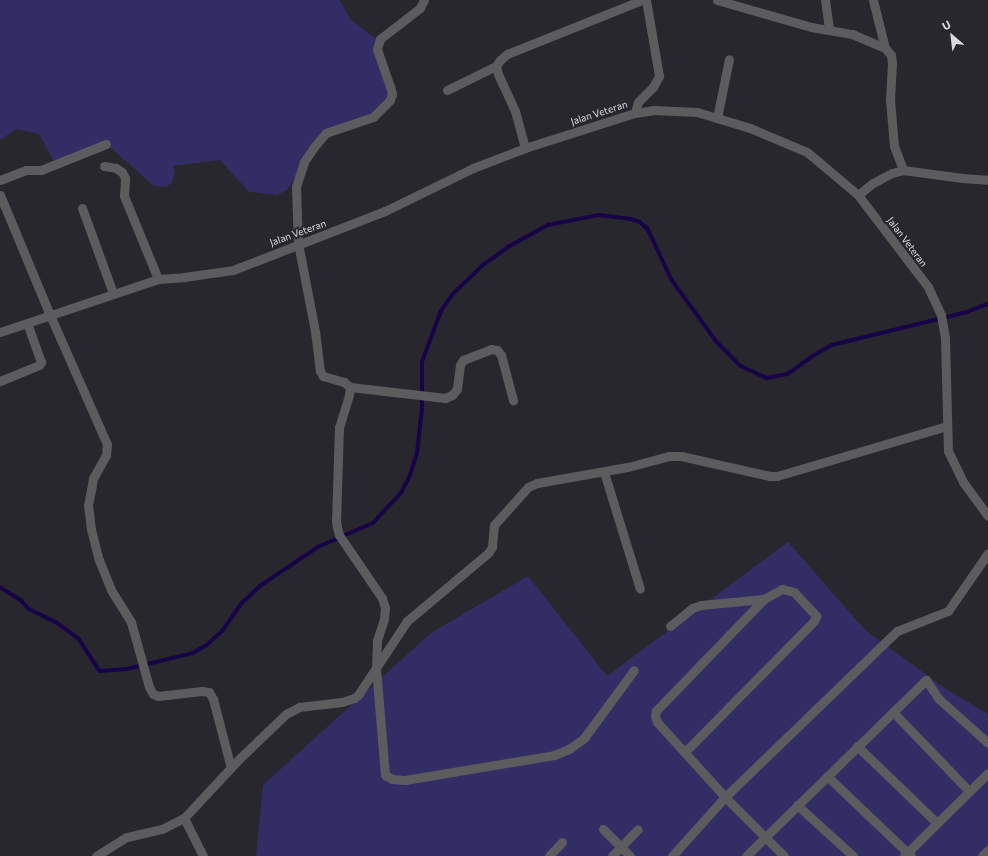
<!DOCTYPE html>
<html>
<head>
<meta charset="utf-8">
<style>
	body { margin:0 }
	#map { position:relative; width:988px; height:856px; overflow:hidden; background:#27272d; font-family:Commissioner,sans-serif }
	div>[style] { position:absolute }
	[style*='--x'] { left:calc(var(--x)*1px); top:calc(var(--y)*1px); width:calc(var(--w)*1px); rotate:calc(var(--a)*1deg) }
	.green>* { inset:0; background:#322d64 }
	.stream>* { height:3.5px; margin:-1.75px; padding:0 1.75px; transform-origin:1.75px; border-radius:1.75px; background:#170448 }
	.street>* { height:9px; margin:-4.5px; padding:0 4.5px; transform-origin:4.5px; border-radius:4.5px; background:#5c5c5f }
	span { translate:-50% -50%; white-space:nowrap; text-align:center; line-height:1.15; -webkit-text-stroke:4px #27272d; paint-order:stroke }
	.street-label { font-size:10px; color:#dadade }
	.north { position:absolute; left:932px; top:16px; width:40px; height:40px; -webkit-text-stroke:3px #27272d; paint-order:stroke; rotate:332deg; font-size:11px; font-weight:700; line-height:16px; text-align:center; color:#dadade }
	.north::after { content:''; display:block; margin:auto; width:14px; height:18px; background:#dadade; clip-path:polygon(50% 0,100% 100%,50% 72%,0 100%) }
</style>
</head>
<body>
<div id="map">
	<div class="green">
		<div style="clip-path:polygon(0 0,340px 0,350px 19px,376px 39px,389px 99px,361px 121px,325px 131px,287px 190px,277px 195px,249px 192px,220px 160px,173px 166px,175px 172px,172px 183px,166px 187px,154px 186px,105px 143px,55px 163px,39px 134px,16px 129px,0 140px)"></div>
		<div style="clip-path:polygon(788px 542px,865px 630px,946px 689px,988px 714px,988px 856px,256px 856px,263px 785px,431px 633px,528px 576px,607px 676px)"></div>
	</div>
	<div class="stream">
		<div style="--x:0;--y:587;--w:25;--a:32"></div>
		<div style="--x:21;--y:600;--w:12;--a:48"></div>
		<div style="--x:29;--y:609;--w:30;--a:26"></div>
		<div style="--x:56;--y:622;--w:29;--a:36"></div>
		<div style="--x:79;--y:639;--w:38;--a:57"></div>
		<div style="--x:100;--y:671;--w:27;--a:-4"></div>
		<div style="--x:127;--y:669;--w:68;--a:-13.6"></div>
		<div style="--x:193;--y:653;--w:16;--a:-30"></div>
		<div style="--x:207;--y:645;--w:22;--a:-43"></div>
		<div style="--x:223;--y:630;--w:33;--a:-55"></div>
		<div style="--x:242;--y:603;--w:25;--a:-43"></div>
		<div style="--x:260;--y:586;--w:70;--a:-33.9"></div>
		<div style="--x:318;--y:547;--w:60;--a:-23.6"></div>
		<div style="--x:373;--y:523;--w:41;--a:-47"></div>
		<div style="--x:401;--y:493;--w:20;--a:-63"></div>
		<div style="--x:410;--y:475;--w:23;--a:-72"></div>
		<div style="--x:417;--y:453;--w:44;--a:-83.5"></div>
		<div style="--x:422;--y:409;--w:47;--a:-90"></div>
		<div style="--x:422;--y:362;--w:54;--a:-69.6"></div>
		<div style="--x:441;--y:311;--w:19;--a:-55"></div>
		<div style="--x:452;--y:295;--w:42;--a:-44"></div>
		<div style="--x:482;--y:266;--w:32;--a:-36"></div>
		<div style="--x:508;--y:247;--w:46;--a:-28.8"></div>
		<div style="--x:548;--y:225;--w:52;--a:-11.1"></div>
		<div style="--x:599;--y:215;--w:32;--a:7"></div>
		<div style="--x:631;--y:219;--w:9;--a:18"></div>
		<div style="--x:640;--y:222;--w:11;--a:41"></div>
		<div style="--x:648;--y:229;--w:56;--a:64.8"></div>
		<div style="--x:672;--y:280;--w:77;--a:54"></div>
		<div style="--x:717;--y:342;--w:34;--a:45"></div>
		<div style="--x:741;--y:366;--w:29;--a:25"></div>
		<div style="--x:767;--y:378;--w:21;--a:-11"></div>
		<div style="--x:788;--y:374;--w:29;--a:-36"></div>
		<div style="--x:811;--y:357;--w:24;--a:-30"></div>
		<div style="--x:832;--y:345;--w:139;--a:-13.7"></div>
		<div style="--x:967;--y:312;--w:22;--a:-21"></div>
	</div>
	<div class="street">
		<div style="--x:424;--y:0;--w:9;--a:117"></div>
		<div style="--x:420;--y:8;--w:51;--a:142.2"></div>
		<div style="--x:380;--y:39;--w:10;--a:107"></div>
		<div style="--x:377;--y:49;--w:39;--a:71"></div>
		<div style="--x:390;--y:86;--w:8;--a:76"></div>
		<div style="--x:392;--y:94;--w:6;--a:108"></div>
		<div style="--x:390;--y:100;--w:24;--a:135"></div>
		<div style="--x:373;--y:117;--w:50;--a:161.2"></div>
		<div style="--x:326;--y:133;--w:18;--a:131"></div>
		<div style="--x:314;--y:147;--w:18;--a:124"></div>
		<div style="--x:304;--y:162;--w:26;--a:108"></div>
		<div style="--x:296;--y:187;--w:56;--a:88"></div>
		<div style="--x:298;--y:243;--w:90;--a:79.1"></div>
		<div style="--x:315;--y:331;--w:40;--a:82.9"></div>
		<div style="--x:320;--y:371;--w:6;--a:59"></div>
		<div style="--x:323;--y:376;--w:22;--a:16"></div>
		<div style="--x:344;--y:382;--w:8;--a:40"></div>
		<div style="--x:350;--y:387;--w:8;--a:97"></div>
		<div style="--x:349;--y:395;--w:34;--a:107"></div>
		<div style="--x:339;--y:427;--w:94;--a:91.8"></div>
		<div style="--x:336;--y:521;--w:6;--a:81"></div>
		<div style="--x:337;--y:527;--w:8;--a:76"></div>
		<div style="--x:339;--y:535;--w:76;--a:55.7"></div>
		<div style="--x:382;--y:598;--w:10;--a:73"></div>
		<div style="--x:385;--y:608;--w:11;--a:95"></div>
		<div style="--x:384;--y:619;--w:23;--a:108"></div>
		<div style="--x:377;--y:641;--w:27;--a:92"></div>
		<div style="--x:376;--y:668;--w:107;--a:85.2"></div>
		<div style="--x:385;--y:775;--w:8;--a:30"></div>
		<div style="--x:392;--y:779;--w:13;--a:4"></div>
		<div style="--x:405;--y:780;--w:151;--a:-9.5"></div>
		<div style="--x:554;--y:755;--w:16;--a:-22"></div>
		<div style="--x:569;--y:749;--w:19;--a:-36"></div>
		<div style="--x:584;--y:738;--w:84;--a:-53.7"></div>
		<div style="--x:717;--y:0;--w:98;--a:16"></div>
		<div style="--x:811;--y:27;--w:42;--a:9.7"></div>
		<div style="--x:852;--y:34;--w:36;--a:23"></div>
		<div style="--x:885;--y:48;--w:9;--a:49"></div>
		<div style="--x:891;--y:55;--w:8;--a:83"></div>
		<div style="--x:892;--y:63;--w:37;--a:93"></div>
		<div style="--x:890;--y:100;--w:46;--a:85"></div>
		<div style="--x:894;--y:146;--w:26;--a:69"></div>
		<div style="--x:825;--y:0;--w:29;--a:82"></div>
		<div style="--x:873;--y:0;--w:49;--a:76"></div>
		<div style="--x:447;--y:90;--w:55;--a:-26.1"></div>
		<div style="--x:635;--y:113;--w:11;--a:-75"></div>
		<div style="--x:638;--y:102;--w:21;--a:-45"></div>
		<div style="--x:653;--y:87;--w:13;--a:-61"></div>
		<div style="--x:659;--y:76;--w:77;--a:-99.7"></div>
		<div style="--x:717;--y:118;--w:60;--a:-78.5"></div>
		<div style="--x:525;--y:148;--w:38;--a:-105"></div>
		<div style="--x:515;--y:111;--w:41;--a:-114.7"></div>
		<div style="--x:498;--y:74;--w:8;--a:-104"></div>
		<div style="--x:496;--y:66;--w:7;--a:-56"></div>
		<div style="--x:500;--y:60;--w:9;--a:-41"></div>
		<div style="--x:507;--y:54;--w:145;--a:-21.8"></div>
		<div style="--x:104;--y:166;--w:12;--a:9"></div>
		<div style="--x:116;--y:168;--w:7;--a:34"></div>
		<div style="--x:122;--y:172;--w:7;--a:63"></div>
		<div style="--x:125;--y:178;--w:18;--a:93"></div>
		<div style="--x:124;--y:196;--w:90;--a:67.7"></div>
		<div style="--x:0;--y:180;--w:28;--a:-21"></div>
		<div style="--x:26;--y:170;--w:15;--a:0"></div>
		<div style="--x:41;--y:170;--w:70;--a:-21.8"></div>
		<div style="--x:0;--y:195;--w:130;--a:67.4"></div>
		<div style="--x:50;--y:315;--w:141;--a:66.2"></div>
		<div style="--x:107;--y:444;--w:11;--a:95"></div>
		<div style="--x:106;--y:455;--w:26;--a:119"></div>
		<div style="--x:93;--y:478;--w:12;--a:99"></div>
		<div style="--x:91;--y:490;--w:15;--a:101"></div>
		<div style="--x:88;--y:505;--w:24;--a:83"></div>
		<div style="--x:91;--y:529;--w:32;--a:76"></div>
		<div style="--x:99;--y:560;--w:32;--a:68"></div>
		<div style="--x:111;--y:590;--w:38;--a:58"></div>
		<div style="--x:131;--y:622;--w:67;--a:74.5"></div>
		<div style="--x:149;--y:687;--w:8;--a:60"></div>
		<div style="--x:153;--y:694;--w:5;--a:22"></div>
		<div style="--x:158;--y:696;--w:44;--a:-6.5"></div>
		<div style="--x:202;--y:691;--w:7;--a:8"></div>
		<div style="--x:209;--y:692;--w:8;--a:60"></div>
		<div style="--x:213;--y:699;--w:71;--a:75.4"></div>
		<div style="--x:858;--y:195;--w:19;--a:-39"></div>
		<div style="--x:873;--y:183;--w:21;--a:-28"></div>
		<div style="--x:892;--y:173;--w:11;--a:-15"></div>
		<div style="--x:903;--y:170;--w:60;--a:7.7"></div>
		<div style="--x:962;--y:178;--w:26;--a:4"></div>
		<div style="--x:82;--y:208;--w:90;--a:70"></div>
		<div style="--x:0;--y:332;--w:167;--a:-18.5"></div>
		<div style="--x:158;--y:279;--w:26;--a:-4"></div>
		<div style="--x:184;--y:277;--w:49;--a:-8.1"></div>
		<div style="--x:233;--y:270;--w:163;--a:-21.2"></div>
		<div style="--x:385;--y:211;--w:98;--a:-26"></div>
		<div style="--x:473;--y:168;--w:56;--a:-21"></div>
		<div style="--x:525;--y:148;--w:115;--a:-17.7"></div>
		<div style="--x:635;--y:113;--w:18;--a:-9"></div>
		<div style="--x:653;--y:110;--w:44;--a:2.6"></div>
		<div style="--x:697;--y:112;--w:55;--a:16.8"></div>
		<div style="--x:750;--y:128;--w:62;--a:22.8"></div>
		<div style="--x:807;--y:152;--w:67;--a:40.1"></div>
		<div style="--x:858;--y:195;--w:116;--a:52.7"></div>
		<div style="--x:928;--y:287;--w:31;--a:65"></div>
		<div style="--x:941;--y:315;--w:23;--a:80"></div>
		<div style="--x:945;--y:338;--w:113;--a:88.5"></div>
		<div style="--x:948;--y:451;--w:34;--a:64"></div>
		<div style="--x:963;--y:482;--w:42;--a:53.7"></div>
		<div style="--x:0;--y:381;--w:42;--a:-22.3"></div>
		<div style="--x:39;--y:365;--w:4;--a:-56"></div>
		<div style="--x:41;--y:362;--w:41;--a:-109.7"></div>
		<div style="--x:350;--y:387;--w:96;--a:6.6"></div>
		<div style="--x:445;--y:398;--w:8;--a:-23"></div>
		<div style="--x:452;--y:395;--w:8;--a:-50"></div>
		<div style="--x:457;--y:389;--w:24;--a:-83"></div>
		<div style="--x:460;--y:365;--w:6;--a:-59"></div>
		<div style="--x:463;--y:360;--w:30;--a:-21"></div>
		<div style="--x:491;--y:349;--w:6;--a:9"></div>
		<div style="--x:497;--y:350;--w:6;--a:51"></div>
		<div style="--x:501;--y:355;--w:47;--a:75.1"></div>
		<div style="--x:604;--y:472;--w:122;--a:72.9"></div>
		<div style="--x:764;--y:599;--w:156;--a:134"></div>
		<div style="--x:656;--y:711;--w:5;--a:101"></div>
		<div style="--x:655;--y:716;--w:6;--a:72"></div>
		<div style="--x:657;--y:722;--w:101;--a:47.8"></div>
		<div style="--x:725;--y:797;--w:83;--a:45"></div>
		<div style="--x:670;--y:626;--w:28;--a:-39"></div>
		<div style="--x:692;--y:608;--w:9;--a:-18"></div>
		<div style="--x:701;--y:605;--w:63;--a:-5.4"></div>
		<div style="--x:764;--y:599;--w:21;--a:-29"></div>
		<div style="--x:782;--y:589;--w:12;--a:14"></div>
		<div style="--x:794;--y:592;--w:33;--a:47"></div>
		<div style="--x:816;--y:616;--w:5;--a:112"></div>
		<div style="--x:814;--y:621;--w:184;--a:134.6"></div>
		<div style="--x:893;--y:712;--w:110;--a:46.1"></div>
		<div style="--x:857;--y:746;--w:111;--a:43.9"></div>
		<div style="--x:827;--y:776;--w:116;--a:43.6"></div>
		<div style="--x:797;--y:805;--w:76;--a:42.3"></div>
		<div style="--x:184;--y:818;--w:42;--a:63.4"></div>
		<div style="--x:603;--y:829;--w:38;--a:45"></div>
		<div style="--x:96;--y:856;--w:36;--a:-32"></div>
		<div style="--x:127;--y:837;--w:36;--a:-13"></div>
		<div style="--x:162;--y:829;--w:25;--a:-27"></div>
		<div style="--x:184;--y:818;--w:82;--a:-47"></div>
		<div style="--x:240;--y:758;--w:64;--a:-43.7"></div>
		<div style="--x:286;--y:714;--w:15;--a:-28"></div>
		<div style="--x:299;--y:707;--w:43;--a:-6.6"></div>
		<div style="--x:342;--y:702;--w:13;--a:-18"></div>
		<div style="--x:354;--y:698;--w:5;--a:-37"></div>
		<div style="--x:358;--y:695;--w:89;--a:-56.5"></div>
		<div style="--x:407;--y:621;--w:106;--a:-40"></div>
		<div style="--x:488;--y:553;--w:7;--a:-56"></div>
		<div style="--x:492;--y:547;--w:22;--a:-85"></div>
		<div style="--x:494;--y:525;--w:51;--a:-48.2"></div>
		<div style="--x:528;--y:487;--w:10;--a:-24"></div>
		<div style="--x:537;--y:483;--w:92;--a:-10"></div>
		<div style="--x:628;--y:467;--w:42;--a:-15"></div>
		<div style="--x:669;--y:456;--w:12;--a:0"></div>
		<div style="--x:681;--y:456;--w:91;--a:12.7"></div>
		<div style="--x:770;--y:476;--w:7;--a:0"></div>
		<div style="--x:777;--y:476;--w:177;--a:-16.4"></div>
		<div style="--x:549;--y:856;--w:19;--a:-47"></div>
		<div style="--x:612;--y:856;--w:37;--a:-46"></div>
		<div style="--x:672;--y:856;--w:79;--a:-48.1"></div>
		<div style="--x:725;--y:797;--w:239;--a:-44"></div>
		<div style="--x:897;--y:631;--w:55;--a:-21.4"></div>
		<div style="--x:948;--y:611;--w:70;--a:-55.4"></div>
		<div style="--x:746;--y:856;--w:252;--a:-44.4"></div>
		<div style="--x:926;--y:680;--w:23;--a:56"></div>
		<div style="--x:939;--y:699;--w:66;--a:41.9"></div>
		<div style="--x:904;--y:856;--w:118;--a:-44.7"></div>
		<div style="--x:982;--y:856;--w:8;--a:-45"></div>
	</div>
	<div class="street-label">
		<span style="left:599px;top:113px;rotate:-18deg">Jalan Veteran</span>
		<span style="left:298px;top:233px;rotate:-20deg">Jalan Veteran</span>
		<span style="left:907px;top:242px;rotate:53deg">Jalan Veteran</span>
	</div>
	<div class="north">U</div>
</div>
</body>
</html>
